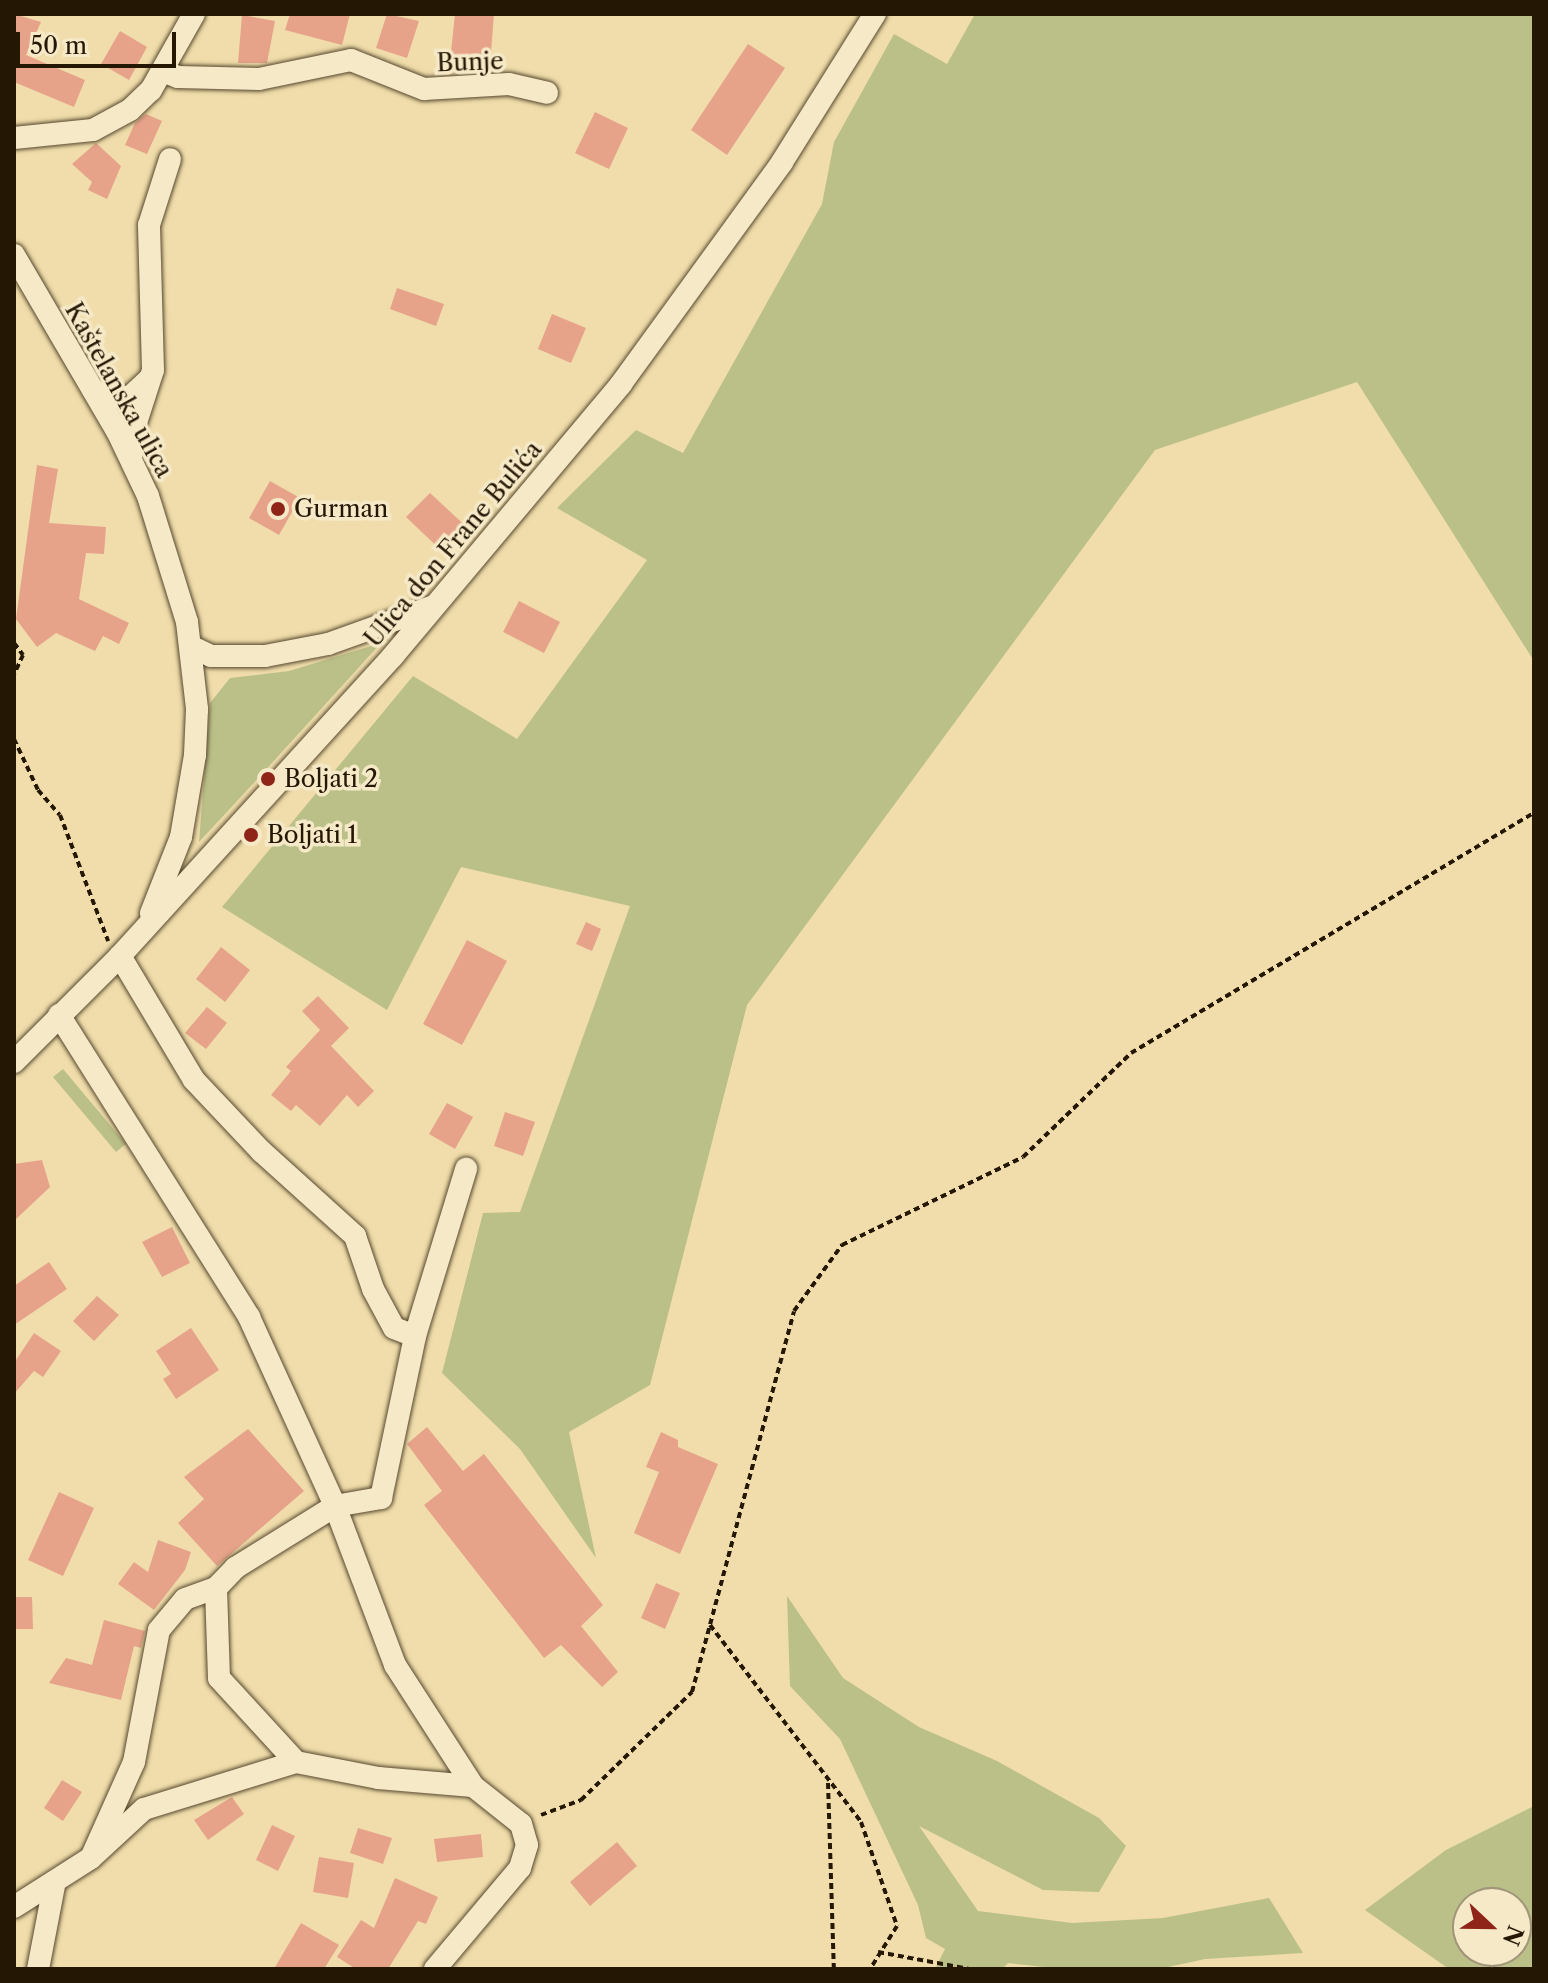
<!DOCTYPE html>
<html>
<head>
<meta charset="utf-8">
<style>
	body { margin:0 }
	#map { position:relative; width:1548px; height:1983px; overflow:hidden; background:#f0ddab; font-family:"Libre Caslon Text",serif }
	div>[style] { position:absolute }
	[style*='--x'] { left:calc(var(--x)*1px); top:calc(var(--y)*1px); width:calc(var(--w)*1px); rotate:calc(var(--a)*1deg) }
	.green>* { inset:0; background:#bbc088 }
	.building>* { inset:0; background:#e6a38a }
	.path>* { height:4px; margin-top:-2px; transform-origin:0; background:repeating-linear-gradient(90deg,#241704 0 6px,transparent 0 10px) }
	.roads { filter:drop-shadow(0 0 2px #57482e) drop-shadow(0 0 2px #57482e) }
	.minor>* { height:22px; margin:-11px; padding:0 11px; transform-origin:11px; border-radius:11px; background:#f5e9c8 }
	.dots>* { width:22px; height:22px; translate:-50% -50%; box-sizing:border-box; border:4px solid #f5e9c8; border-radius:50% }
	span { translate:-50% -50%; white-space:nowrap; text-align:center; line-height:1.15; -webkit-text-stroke:7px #f5e9c8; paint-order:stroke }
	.street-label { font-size:24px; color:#241704 }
	.poi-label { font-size:24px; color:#241704 }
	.left { translate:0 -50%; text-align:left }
	.frame { position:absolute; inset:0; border:16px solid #241704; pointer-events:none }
	.north { position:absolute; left:1452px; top:1887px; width:80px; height:80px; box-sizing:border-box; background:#f5e9c8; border:2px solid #a1957a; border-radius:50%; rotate:112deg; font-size:22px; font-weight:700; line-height:32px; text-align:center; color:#241704 }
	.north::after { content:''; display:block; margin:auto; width:28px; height:36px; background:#8f2418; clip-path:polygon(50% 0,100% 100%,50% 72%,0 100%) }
	.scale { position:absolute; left:16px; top:32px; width:160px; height:36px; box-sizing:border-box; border:4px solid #241704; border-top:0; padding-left:10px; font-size:24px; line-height:28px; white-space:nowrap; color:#241704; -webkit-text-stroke:6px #f5e9c8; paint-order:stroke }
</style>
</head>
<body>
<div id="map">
	<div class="green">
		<div style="clip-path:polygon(975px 14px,1534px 14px,1534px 661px,1357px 382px,1155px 450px,747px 1005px,650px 1385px,569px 1432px,596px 1558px,520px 1449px,442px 1373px,483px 1213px,520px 1212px,630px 906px,461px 867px,387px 1010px,222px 907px,413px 676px,517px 739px,647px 560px,557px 508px,636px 430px,683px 453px,822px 204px,834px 142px,894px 34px,947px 64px)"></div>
		<div style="clip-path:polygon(381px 643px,261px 775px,199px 842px,210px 703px,230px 678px,289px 671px)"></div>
		<div style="clip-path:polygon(63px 1069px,126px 1144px,116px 1152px,53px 1077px)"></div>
		<div style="clip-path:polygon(787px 1596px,843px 1678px,919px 1727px,997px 1761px,1099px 1818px,1126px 1846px,1099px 1892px,1043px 1890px,919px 1826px,978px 1911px,1072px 1923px,1163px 1918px,1269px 1898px,1303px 1953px,1205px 1959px,1159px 1969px,1061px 1969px,1008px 1963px,1002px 1969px,935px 1969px,945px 1949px,926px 1938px,918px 1905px,840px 1739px,790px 1686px)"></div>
		<div style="clip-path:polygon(evenodd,1534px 1806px,1534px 1969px,1449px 1969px,1365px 1910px,1446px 1850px,1534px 1806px,1516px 1903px,1516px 1951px,1468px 1951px,1468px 1903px,1516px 1903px)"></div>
	</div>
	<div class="building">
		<div style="clip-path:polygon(14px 14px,41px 22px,26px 55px,85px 80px,74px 107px,14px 82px)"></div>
		<div style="clip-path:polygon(290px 14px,350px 14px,342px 45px,285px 30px)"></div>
		<div style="clip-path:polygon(387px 14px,419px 21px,407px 58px,376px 48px)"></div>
		<div style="clip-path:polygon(455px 14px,494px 14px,490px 65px,450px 61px)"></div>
		<div style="clip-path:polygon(242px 15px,275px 21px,267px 63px,238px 63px)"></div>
		<div style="clip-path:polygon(120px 31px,147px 47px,129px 80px,101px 64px)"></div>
		<div style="clip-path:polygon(748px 44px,785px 68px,727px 155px,691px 130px)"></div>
		<div style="clip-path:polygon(595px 112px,628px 128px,609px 169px,575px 153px)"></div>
		<div style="clip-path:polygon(146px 114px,162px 121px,147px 154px,125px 145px,135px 123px)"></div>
		<div style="clip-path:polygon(96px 143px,121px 166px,107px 199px,88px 190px,92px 182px,72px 164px)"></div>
		<div style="clip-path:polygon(397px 288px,444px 304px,436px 326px,390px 309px)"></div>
		<div style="clip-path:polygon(552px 314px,586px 328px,571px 363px,538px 349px)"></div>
		<div style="clip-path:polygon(37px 465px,58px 469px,49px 523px,106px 527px,104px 554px,86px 553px,79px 599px,129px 623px,119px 644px,103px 636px,95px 651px,56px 633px,37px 647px,16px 619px)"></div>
		<div style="clip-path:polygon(270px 481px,300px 498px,279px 535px,249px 518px)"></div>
		<div style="clip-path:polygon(430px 493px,471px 531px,447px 556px,406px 517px)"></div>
		<div style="clip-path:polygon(519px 601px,560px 622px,544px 653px,503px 632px)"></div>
		<div style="clip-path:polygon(586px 922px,601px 929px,592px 951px,576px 944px)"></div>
		<div style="clip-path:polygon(467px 940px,507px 961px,462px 1045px,423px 1024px)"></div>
		<div style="clip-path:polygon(221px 947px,250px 970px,225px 1002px,196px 979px)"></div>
		<div style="clip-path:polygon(318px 996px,349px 1028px,331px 1046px,374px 1091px,358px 1107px,347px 1095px,320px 1126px,296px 1105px,291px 1111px,271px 1095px,291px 1071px,286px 1067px,320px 1030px,302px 1011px)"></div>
		<div style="clip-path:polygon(207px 1007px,227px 1023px,206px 1049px,185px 1033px)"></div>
		<div style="clip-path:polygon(447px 1103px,473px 1117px,455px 1149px,429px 1134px)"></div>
		<div style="clip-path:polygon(505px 1112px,535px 1122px,523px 1156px,494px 1146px)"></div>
		<div style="clip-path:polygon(42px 1160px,50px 1187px,14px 1221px,14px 1164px)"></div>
		<div style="clip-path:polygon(172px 1227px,190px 1263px,162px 1277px,142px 1242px)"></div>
		<div style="clip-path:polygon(49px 1262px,67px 1289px,14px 1325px,14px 1286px)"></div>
		<div style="clip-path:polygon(97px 1296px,119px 1315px,94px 1341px,73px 1321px)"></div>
		<div style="clip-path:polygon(191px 1328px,219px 1370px,176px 1399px,163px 1379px,171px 1374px,156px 1351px)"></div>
		<div style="clip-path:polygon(34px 1333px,61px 1351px,43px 1377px,34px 1371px,14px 1394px,14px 1363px)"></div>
		<div style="clip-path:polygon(427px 1427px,463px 1471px,484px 1454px,603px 1605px,581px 1626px,618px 1672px,602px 1687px,561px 1645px,544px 1658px,424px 1505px,442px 1491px,407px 1444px)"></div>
		<div style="clip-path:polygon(248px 1429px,304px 1491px,217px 1566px,178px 1523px,204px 1499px,184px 1477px)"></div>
		<div style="clip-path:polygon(661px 1432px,678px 1440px,678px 1447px,718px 1464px,680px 1554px,634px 1533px,659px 1472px,646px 1467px)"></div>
		<div style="clip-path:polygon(59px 1492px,94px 1508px,63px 1576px,28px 1560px)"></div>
		<div style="clip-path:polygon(158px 1540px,191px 1552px,185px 1570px,154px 1610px,118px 1584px,134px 1562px,148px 1572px)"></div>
		<div style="clip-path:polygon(656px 1583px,680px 1593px,665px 1629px,641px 1618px)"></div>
		<div style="clip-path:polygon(14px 1597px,32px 1597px,33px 1629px,14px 1629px)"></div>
		<div style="clip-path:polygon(104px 1620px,145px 1631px,141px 1648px,134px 1646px,121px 1700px,49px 1683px,66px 1658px,92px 1665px)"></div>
		<div style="clip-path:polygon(62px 1780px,82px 1792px,63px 1821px,44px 1808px)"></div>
		<div style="clip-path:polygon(232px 1797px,244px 1814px,208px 1840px,194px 1820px)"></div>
		<div style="clip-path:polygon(272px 1825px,295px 1836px,278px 1871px,256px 1860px)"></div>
		<div style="clip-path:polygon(358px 1828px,392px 1838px,383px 1864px,350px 1853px)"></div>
		<div style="clip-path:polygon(481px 1834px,483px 1857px,437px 1862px,434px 1839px)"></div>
		<div style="clip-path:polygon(617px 1842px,637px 1866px,590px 1906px,570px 1882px)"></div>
		<div style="clip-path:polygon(319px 1857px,354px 1863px,348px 1898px,313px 1892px)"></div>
		<div style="clip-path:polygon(395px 1878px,438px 1897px,426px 1924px,418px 1921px,388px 1969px,356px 1969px,337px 1957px,361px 1920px,374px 1928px)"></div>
		<div style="clip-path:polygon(301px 1923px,339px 1945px,324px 1969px,274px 1969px)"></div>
	</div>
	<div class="path">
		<div style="--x:14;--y:643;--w:15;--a:53"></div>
		<div style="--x:23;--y:655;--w:21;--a:115"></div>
		<div style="--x:14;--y:679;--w:60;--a:90"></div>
		<div style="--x:14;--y:739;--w:56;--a:64.8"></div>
		<div style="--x:38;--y:790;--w:33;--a:49"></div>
		<div style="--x:60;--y:815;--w:135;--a:69.1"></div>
		<div style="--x:710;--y:1625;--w:248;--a:52.5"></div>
		<div style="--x:861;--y:1822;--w:110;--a:70.9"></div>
		<div style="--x:897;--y:1926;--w:51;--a:122.1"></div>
		<div style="--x:828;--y:1783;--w:186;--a:88.2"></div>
		<div style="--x:541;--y:1815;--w:43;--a:-20.6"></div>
		<div style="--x:581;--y:1800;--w:155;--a:-44.2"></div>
		<div style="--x:692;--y:1692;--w:394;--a:-75"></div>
		<div style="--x:794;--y:1311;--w:82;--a:-54"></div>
		<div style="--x:842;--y:1245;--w:201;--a:-25.9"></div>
		<div style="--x:1023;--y:1157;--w:150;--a:-43.9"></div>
		<div style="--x:1131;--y:1053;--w:469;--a:-30.8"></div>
		<div style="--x:878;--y:1952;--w:94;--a:10.5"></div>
	</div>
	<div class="roads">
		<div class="minor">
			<div style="--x:163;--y:71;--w:16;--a:22"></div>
			<div style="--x:178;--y:77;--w:81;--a:1.4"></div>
			<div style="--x:259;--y:79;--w:94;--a:-11.7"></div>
			<div style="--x:351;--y:60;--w:79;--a:21.7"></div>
			<div style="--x:424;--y:89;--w:85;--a:-3.4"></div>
			<div style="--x:509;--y:84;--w:39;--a:13"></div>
			<div style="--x:14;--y:138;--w:79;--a:-5.8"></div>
			<div style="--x:93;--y:130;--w:42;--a:-28.4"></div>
			<div style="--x:130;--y:110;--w:29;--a:-44"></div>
			<div style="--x:151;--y:90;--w:87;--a:-60.5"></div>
			<div style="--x:14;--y:255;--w:204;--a:59.7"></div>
			<div style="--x:117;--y:431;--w:72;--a:64.5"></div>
			<div style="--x:148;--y:496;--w:132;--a:72.8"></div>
			<div style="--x:187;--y:622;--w:88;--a:83.4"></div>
			<div style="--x:197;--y:709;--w:46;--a:92.5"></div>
			<div style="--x:195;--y:755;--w:83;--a:99.7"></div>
			<div style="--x:181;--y:837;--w:82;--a:111.5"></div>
			<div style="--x:93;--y:390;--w:14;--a:30"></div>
			<div style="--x:105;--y:397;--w:25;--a:0"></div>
			<div style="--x:130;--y:397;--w:26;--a:-43"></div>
			<div style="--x:131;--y:458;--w:23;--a:-88"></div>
			<div style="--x:132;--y:435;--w:68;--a:-72.1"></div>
			<div style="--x:153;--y:370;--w:145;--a:-91.6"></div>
			<div style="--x:149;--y:225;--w:69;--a:-72.3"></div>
			<div style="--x:192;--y:647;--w:21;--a:25"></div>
			<div style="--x:211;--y:656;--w:54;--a:0"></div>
			<div style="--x:265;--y:656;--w:64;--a:-10.8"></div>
			<div style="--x:328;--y:644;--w:113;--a:-19.7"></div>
			<div style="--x:120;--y:956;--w:144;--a:59.2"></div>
			<div style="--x:194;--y:1080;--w:98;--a:46.7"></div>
			<div style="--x:261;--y:1151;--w:127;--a:42.1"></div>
			<div style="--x:355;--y:1236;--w:56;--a:71.2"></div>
			<div style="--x:373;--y:1289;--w:44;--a:61.7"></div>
			<div style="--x:394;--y:1328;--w:22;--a:21"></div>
			<div style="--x:59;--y:1015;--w:357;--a:57.8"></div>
			<div style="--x:249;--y:1317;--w:208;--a:65.5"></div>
			<div style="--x:335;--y:1506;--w:170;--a:69.3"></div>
			<div style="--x:395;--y:1665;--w:144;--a:57.2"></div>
			<div style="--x:473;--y:1786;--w:61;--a:38.4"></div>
			<div style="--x:521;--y:1824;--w:22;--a:74"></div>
			<div style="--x:527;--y:1845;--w:24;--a:107"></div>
			<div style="--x:520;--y:1868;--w:132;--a:130.1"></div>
			<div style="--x:14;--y:1062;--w:150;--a:-45"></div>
			<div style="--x:120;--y:956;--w:406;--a:-47.7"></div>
			<div style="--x:393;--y:656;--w:355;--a:-50"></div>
			<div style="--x:621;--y:384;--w:274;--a:-54"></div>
			<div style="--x:782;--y:162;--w:175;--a:-57.9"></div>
			<div style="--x:216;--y:1588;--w:90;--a:88.1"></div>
			<div style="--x:219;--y:1678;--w:114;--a:47.5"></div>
			<div style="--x:91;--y:1858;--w:105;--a:-65.9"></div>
			<div style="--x:134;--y:1762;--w:134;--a:-79.3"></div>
			<div style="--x:159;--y:1630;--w:40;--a:-50"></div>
			<div style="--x:185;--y:1599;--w:33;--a:-20"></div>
			<div style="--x:216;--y:1588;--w:28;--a:-46"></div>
			<div style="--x:235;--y:1568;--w:118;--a:-31.8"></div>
			<div style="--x:335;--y:1506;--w:47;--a:-9.9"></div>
			<div style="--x:381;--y:1498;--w:166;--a:-78.1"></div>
			<div style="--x:415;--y:1336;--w:175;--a:-73"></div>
			<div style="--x:14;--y:1907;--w:91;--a:-32.5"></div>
			<div style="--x:91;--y:1858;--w:72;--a:-42.8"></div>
			<div style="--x:144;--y:1809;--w:159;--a:-17.2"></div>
			<div style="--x:296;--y:1762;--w:84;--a:11"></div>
			<div style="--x:378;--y:1778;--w:95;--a:4.8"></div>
			<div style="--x:38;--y:1969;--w:85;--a:-79.1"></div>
		</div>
	</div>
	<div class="dots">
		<div style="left:278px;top:509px;background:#8f2418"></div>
		<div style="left:268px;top:779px;background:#8f2418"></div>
		<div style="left:251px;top:835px;background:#8f2418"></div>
	</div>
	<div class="street-label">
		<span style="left:470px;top:62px;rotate:-2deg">Bunje</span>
		<span style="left:119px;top:390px;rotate:61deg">Kaštelanska ulica</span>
		<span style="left:453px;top:544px;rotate:-50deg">Ulica don Frane Bulića</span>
	</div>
	<div class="poi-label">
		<span class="left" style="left:294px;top:509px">Gurman</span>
		<span class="left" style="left:284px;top:779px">Boljati 2</span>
		<span class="left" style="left:267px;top:835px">Boljati 1</span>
	</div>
	<div class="frame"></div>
	<div class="north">N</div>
	<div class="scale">50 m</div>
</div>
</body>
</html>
